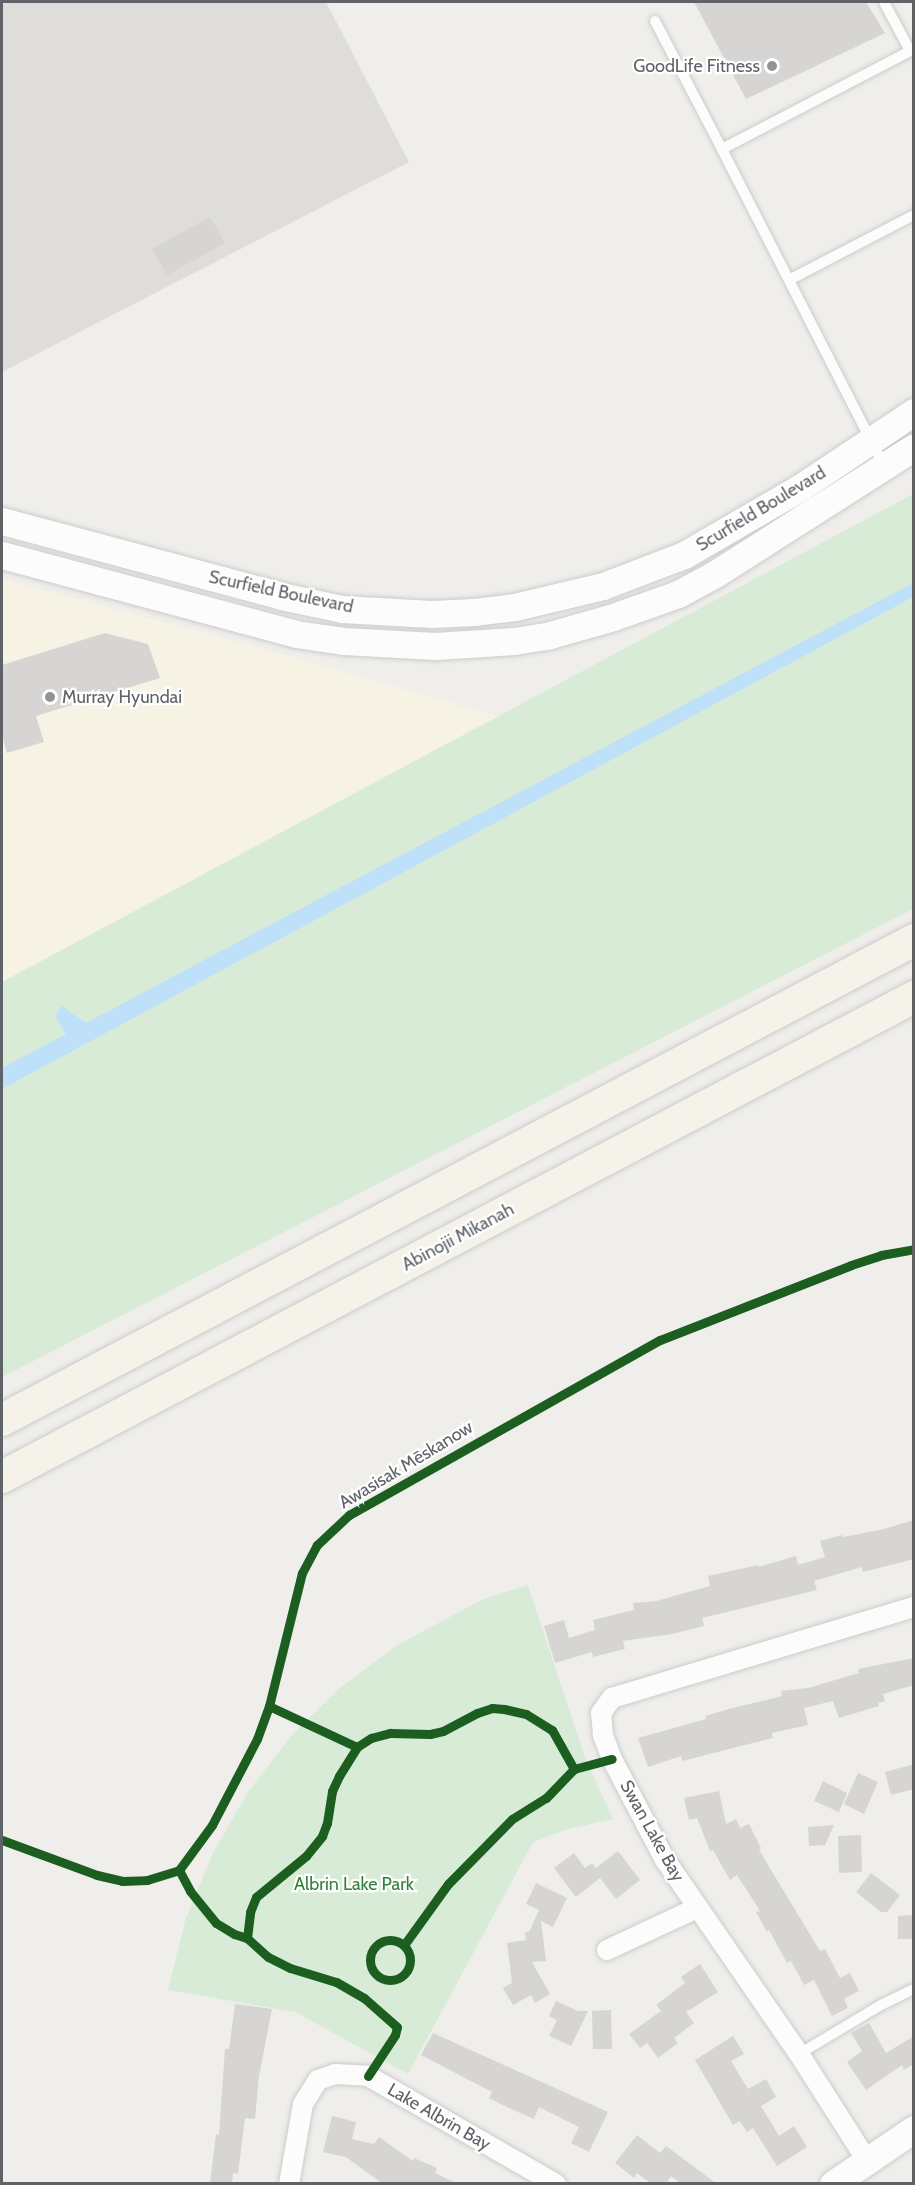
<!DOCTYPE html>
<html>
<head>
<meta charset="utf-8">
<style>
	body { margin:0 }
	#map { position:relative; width:915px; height:2185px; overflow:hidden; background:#efeeea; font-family:Cabin,sans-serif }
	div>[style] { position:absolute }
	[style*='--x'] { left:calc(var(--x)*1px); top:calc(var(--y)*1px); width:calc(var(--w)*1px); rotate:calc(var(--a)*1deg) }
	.commercial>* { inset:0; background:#f7f3e4 }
	.industrial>* { inset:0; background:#dfddda }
	.green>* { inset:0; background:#d8ebd6 }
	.water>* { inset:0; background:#bfe0f9 }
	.building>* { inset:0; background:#d6d5d3 }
	.roads { filter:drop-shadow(0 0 2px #cbcccc) drop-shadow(0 0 2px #cbcccc) }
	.lane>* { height:10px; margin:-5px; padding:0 5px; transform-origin:5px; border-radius:5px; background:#fdfcfc }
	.street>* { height:20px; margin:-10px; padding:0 10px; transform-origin:10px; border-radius:10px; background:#fdfcfc }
	.secondary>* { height:27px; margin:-13.5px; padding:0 13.5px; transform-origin:13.5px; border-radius:13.5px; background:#fdfcfc }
	.primary>* { height:32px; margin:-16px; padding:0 16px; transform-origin:16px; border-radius:16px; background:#f4f2e9 }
	.cycleway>* { height:9px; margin:-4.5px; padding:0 4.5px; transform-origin:4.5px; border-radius:4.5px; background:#1b5e20 }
	.cycleway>.ring { margin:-4.5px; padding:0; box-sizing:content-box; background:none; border:9px solid #1b5e20; border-radius:50% }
	.dots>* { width:16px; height:16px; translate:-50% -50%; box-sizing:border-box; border:3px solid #fff; border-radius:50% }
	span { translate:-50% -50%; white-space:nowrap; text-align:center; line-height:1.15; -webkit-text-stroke:4.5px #fff; paint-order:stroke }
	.poi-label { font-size:18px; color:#5f6368 }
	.right { translate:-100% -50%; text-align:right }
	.left { translate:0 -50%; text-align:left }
	.street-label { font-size:18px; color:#5f6368 }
	.park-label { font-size:18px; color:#348238 }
	.frame { position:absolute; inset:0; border:3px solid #5f6368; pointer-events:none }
</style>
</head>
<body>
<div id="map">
	<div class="commercial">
		<div style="clip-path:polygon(2px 579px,278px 653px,501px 717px,2px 982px)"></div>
	</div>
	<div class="industrial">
		<div style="clip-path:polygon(2px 2px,326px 2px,409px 162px,2px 372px)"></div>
	</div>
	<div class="green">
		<div style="clip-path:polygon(913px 494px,913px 909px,2px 1377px,2px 982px)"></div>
		<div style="clip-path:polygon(528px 1585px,585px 1758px,613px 1819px,568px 1829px,533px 1842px,408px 2074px,295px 2012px,168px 1990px,186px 1918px,213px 1853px,248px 1792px,291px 1736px,341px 1687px,398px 1645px,481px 1600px)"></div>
	</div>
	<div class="water">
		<div style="clip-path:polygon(913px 583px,913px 597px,2px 1089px,2px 1068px,66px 1034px,55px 1016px,62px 1006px,86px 1023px)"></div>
	</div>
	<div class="building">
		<div style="clip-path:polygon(694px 2px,866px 2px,885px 33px,746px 99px)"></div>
		<div style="clip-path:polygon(210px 217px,225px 243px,167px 275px,152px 249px)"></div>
		<div style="clip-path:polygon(105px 633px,148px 644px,160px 678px,36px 716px,44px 742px,7px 753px,2px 735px,2px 665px)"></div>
		<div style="clip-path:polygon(914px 1520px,914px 1559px,863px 1572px,862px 1567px,814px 1581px,817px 1590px,702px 1618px,704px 1626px,672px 1634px,623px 1641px,625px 1649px,593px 1657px,592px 1652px,555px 1663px,544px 1626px,564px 1620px,569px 1638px,595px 1630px,593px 1620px,634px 1610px,633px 1603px,656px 1601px,710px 1586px,708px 1576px,758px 1565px,759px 1567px,796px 1556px,798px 1565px,825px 1557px,820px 1541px,842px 1535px,843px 1537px,884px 1529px)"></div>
		<div style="clip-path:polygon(914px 1658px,914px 1685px,883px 1694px,885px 1701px,878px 1703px,879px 1706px,839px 1718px,833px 1701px,804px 1708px,808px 1725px,772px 1733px,773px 1738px,682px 1761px,681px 1756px,648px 1767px,638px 1738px,706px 1719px,705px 1716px,729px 1709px,782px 1696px,781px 1691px,808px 1688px,859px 1673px,858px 1669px)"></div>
		<div style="clip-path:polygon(914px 1764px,914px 1789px,891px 1795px,885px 1772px)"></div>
		<div style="clip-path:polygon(858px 1773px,878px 1782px,864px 1814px,844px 1804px)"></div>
		<div style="clip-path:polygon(823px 1781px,847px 1793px,839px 1812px,814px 1801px)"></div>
		<div style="clip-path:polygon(719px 1791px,726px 1824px,736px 1819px,740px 1828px,749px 1824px,761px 1848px,759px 1850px,820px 1951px,825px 1949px,840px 1978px,850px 1973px,859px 1991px,844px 1999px,848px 2008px,832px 2016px,814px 1980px,804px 1985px,791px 1961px,787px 1963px,769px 1930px,767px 1932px,756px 1912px,760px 1911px,737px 1875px,730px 1880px,713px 1850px,710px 1851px,697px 1818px,689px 1820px,684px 1798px)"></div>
		<div style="clip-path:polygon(834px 1825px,825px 1845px,809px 1846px,808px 1827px)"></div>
		<div style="clip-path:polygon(861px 1835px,862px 1872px,839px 1873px,838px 1836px)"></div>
		<div style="clip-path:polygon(618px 1851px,640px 1880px,616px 1899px,600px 1878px,576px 1897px,554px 1868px,574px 1853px,585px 1868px,592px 1863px,596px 1868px)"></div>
		<div style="clip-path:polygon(871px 1873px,900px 1895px,887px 1912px,881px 1912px,856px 1892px)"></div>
		<div style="clip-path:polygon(536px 1883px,567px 1898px,553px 1927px,541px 1921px,546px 1961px,532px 1962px,550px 1994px,535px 2003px,531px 1995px,513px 2005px,503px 1988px,512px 1983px,507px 1943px,526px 1940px,525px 1932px,529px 1932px,539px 1910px,526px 1904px)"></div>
		<div style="clip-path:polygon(913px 1915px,914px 1939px,898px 1939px,898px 1916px)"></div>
		<div style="clip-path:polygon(700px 1964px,718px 1992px,686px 2012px,694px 2023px,674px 2038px,678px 2043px,658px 2058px,647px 2043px,640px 2048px,629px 2034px,661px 2011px,656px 2005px,685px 1983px,681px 1977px)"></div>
		<div style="clip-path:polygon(556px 2001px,578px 2011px,588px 2011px,571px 2046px,549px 2036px,557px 2020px,549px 2016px)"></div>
		<div style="clip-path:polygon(235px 2004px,272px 2009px,259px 2076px,255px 2119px,245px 2118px,238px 2174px,233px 2173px,232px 2184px,210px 2184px,216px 2134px,219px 2135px,225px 2049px,229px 2049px)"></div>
		<div style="clip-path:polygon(611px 2010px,612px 2049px,593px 2049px,592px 2011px)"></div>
		<div style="clip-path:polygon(869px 2023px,886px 2053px,914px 2036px,914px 2064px,904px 2070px,902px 2065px,866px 2090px,847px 2062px,862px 2051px,851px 2033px)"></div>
		<div style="clip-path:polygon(433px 2033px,608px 2112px,589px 2152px,571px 2143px,579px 2127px,539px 2107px,534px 2119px,511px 2109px,489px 2098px,492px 2092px,421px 2055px)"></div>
		<div style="clip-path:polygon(733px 2036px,744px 2054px,731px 2061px,748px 2089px,766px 2079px,776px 2097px,761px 2106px,779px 2136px,794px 2126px,807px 2147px,777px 2166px,753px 2128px,747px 2132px,740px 2121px,733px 2125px,695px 2060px)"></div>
		<div style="clip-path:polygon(332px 2116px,356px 2122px,352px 2139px,374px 2144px,379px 2137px,413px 2161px,414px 2158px,437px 2168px,435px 2173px,458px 2184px,383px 2184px,346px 2157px,323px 2152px)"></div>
		<div style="clip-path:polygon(637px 2135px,660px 2153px,666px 2146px,717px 2184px,681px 2184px,671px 2176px,666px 2184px,651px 2184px,637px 2173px,634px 2178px,615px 2163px)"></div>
	</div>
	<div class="roads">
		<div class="lane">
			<div style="--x:884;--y:2;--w:55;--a:62"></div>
			<div style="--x:655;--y:21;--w:144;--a:62.4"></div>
			<div style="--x:789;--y:280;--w:141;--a:-27.5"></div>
			<div style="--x:883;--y:464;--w:354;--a:-117.1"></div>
			<div style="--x:722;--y:149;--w:216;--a:-27.5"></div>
			<div style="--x:799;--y:2054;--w:96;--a:-30.9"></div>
			<div style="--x:881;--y:2005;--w:37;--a:-26"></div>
		</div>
		<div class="street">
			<div style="--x:607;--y:1950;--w:99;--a:-25"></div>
			<div style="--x:866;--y:2159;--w:125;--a:-122.5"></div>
			<div style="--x:799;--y:2054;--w:236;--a:-124.6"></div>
			<div style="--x:665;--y:1860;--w:114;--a:-117.7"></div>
			<div style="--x:612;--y:1759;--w:26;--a:-111"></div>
			<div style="--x:603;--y:1735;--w:22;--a:-95"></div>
			<div style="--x:601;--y:1713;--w:19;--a:-54"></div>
			<div style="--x:612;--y:1698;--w:315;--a:-16.8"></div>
			<div style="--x:289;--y:2184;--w:81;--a:-80.1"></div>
			<div style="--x:303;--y:2104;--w:28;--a:-58"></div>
			<div style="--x:318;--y:2080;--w:18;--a:-19"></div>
			<div style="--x:335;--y:2074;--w:33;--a:3"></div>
			<div style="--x:368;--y:2076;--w:217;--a:29.9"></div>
		</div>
		<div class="secondary">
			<div style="--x:2;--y:521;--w:289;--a:15"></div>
			<div style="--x:281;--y:596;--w:62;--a:12"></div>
			<div style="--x:342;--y:609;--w:90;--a:3.2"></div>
			<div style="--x:432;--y:614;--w:42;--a:-2.7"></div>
			<div style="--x:474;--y:612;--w:41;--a:-7"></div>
			<div style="--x:515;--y:607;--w:90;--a:-13.4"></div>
			<div style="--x:603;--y:586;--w:87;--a:-20.9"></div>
			<div style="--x:684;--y:555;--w:132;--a:-30.1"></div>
			<div style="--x:798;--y:489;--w:139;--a:-33.6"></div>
			<div style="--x:2;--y:555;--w:304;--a:15"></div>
			<div style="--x:296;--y:634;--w:49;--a:8.3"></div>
			<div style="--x:344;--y:641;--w:91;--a:3.1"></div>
			<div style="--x:435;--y:646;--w:79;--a:-3.6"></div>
			<div style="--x:514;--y:641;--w:36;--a:-9"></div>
			<div style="--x:550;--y:635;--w:66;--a:-15.9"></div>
			<div style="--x:613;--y:617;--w:69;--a:-19.5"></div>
			<div style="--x:678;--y:594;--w:42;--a:-28.4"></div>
			<div style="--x:715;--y:574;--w:236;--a:-32.5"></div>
			<div style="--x:833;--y:2184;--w:98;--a:-34.2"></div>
		</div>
		<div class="primary">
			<div style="--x:2;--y:1420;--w:1031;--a:-27.76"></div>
			<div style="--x:2;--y:1477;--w:1031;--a:-27.76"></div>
		</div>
	</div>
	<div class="cycleway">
		<div style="--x:269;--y:1706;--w:97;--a:25"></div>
		<div style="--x:2;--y:1840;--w:101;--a:20.2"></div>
		<div style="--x:97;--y:1875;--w:26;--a:13"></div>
		<div style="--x:122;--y:1881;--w:25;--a:-2"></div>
		<div style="--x:147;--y:1880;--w:34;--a:-17"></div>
		<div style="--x:179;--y:1870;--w:56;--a:-53.7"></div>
		<div style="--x:212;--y:1825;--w:97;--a:-62.4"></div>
		<div style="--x:257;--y:1739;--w:35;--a:-70"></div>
		<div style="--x:269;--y:1706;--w:137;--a:-76.1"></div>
		<div style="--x:302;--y:1573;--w:32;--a:-62"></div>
		<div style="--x:317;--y:1545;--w:44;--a:-43.2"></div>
		<div style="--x:349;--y:1515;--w:357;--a:-29.4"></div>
		<div style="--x:660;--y:1340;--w:205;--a:-21.4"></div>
		<div style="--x:851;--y:1265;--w:32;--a:-18"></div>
		<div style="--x:881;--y:1255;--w:34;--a:-10"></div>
		<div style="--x:179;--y:1870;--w:24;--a:62"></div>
		<div style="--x:190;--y:1891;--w:41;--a:50.9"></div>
		<div style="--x:216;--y:1923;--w:21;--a:31"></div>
		<div style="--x:234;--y:1934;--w:14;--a:17"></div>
		<div class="ring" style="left:370px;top:1940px;width:31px;height:31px"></div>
		<div style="--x:404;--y:1945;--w:75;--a:-54.2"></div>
		<div style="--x:448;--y:1884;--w:91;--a:-45.4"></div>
		<div style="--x:512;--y:1819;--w:40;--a:-32"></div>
		<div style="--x:546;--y:1798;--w:40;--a:-46"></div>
		<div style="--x:574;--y:1769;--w:39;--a:-15"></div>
		<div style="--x:368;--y:2076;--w:49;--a:-56.6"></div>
		<div style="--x:395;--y:2035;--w:8;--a:-76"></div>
		<div style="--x:397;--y:2027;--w:44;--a:-138.7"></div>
		<div style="--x:364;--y:1998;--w:32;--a:-150"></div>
		<div style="--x:336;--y:1982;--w:48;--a:-163.1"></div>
		<div style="--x:290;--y:1968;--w:25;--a:-153"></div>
		<div style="--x:268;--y:1957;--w:28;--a:-138"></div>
		<div style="--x:247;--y:1938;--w:26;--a:-83"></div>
		<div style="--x:250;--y:1912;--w:16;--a:-68"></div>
		<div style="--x:256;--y:1897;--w:65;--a:-39.4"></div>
		<div style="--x:306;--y:1856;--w:26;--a:-51"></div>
		<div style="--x:322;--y:1836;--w:14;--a:-69"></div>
		<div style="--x:327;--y:1823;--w:32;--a:-81"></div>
		<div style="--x:332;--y:1791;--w:17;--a:-65"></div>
		<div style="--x:339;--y:1776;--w:34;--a:-58"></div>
		<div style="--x:357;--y:1747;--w:17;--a:-33"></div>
		<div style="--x:371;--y:1738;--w:20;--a:-15"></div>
		<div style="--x:390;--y:1733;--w:40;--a:1.4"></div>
		<div style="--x:430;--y:1734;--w:13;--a:-13"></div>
		<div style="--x:443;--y:1731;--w:38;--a:-28"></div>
		<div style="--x:477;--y:1713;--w:16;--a:-18"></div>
		<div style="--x:492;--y:1708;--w:12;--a:5"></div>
		<div style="--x:504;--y:1709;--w:23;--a:13"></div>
		<div style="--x:526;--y:1714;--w:31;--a:32"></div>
		<div style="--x:552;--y:1730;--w:45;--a:60.6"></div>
	</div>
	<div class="dots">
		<div style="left:772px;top:66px;background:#919496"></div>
		<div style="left:50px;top:697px;background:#919496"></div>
	</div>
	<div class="poi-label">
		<span class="right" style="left:760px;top:66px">GoodLife Fitness</span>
		<span class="left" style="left:62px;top:697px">Murray Hyundai</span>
	</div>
	<div class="street-label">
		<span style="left:761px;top:509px;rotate:-31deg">Scurfield Boulevard</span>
		<span style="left:281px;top:592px;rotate:12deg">Scurfield Boulevard</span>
		<span style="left:458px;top:1237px;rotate:-28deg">Abinojii Mikanah</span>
		<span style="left:406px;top:1465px;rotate:-31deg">Awasisak Mēskanow</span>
		<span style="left:652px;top:1831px;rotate:61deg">Swan Lake Bay</span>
		<span style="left:439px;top:2117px;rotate:30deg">Lake Albrin Bay</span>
	</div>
	<div class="park-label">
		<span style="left:354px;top:1884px">Albrin Lake Park</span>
	</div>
	<div class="frame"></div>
</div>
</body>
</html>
